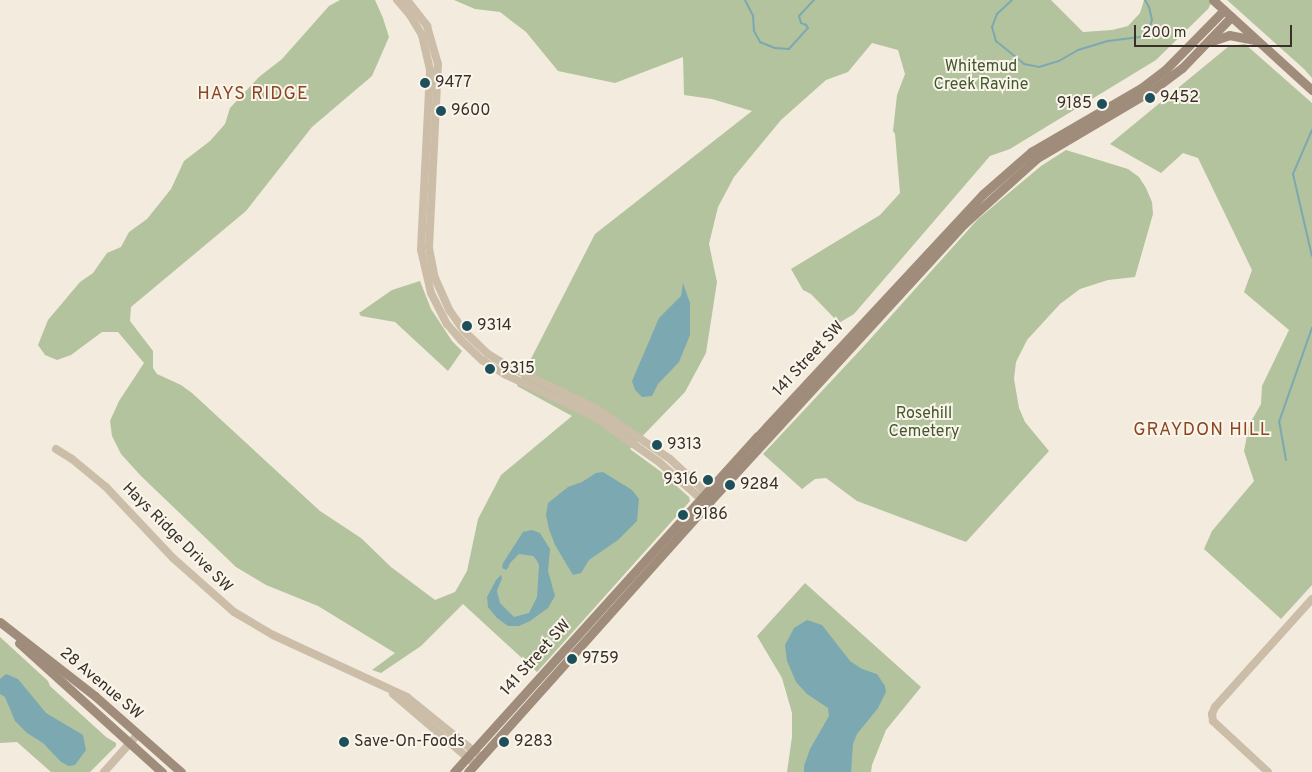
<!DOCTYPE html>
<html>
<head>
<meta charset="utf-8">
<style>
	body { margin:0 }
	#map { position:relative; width:1312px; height:772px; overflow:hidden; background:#f3ecde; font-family:Overpass,sans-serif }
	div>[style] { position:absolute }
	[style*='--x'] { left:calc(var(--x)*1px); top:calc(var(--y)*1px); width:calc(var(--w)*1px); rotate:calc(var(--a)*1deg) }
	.green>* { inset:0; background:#b2c39d }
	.water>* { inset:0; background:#7ca9b1 }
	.stream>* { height:2px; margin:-1px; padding:0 1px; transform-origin:1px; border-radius:1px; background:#7ca9b1 }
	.tertiary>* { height:8px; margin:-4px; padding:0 4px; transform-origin:4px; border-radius:4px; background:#ccbda9 }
	.secondary>* { height:9px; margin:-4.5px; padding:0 4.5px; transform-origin:4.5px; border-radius:4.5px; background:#a08c7b }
	.dots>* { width:14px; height:14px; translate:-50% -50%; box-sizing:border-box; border:2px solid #faf5eb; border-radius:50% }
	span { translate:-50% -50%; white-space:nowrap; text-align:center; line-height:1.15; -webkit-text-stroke:4px #faf5eb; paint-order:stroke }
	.park-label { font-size:16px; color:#43582c }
	.poi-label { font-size:16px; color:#393029 }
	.left { translate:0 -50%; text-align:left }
	.right { translate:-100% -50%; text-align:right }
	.street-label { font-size:16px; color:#393029 }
	.neighbourhood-label { font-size:18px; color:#8a4521; letter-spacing:1px }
	.scale { position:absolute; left:1134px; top:25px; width:158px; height:22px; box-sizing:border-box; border:2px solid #393029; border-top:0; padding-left:6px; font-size:15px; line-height:18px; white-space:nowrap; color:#393029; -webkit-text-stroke:4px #faf5eb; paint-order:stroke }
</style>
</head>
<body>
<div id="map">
	<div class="green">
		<div style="clip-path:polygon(340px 0,375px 0,383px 18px,389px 37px,372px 76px,312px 127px,246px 211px,137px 302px,131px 307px,130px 321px,153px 351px,153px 368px,157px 374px,181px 385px,192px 393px,320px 511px,361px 538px,391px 567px,435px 600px,455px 592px,467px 571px,478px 519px,501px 475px,572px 416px,517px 386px,595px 234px,752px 111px,712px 99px,684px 95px,683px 57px,615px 83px,558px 71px,526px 32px,500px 12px,475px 9px,454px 0,1051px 0,1083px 32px,1112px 30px,1128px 26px,1140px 13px,1144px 0,1213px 0,1208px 9px,1156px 60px,1010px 149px,990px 156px,854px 314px,839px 323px,811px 294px,803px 290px,791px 269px,880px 215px,900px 193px,895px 134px,893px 131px,897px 95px,905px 74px,898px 50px,872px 43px,848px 72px,826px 80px,781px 120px,734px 177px,718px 207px,709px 244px,717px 282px,706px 353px,685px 392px,630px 449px,660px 471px,689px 497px,690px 501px,537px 672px,463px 604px,421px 646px,381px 673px,372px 670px,395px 653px,318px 606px,266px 585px,236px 567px,141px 476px,121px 454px,112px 436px,110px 421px,119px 401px,144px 363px,118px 332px,102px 332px,71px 355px,57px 360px,45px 355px,38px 345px,48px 320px,80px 282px,93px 273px,107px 253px,121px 247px,129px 232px,147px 219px,171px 189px,184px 161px,210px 141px,225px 124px,230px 108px,259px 77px,282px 59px,329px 6px)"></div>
		<div style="clip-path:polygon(1227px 0,1312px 0,1312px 78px,1304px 69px)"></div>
		<div style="clip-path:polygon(1245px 44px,1312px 103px,1312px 585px,1281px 619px,1204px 549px,1212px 531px,1254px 481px,1244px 451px,1249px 425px,1261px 404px,1262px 386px,1289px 330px,1244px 292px,1252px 270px,1198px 158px,1183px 153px,1161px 173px,1110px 144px,1229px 46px)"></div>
		<div style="clip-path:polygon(1066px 150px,1128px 169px,1139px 177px,1146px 188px,1152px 202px,1153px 214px,1135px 277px,1108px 280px,1080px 289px,1060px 304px,1027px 340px,1016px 362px,1014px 379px,1019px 408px,1025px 422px,1049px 451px,966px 542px,857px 501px,826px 478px,815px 479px,802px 489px,763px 454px,864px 346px,978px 219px,1041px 166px)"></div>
		<div style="clip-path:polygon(420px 281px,431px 309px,452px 341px,462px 351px,448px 371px,395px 322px,361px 316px,359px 313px,392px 290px)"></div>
		<div style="clip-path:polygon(805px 583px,921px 687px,886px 730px,872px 765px,871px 772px,787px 772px,792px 737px,792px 713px,782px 678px,757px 636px)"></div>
		<div style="clip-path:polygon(0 637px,48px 681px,50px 686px,106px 737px,116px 743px,116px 746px,90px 772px,51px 772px,17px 742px,0 743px)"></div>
	</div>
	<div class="water">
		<div style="clip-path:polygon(683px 283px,690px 303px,690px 335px,679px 362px,658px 384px,652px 396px,642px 397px,635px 390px,632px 381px,659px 318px,681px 296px)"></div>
		<div style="clip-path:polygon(603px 472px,632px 490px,639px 499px,637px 521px,618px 540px,589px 560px,581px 573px,573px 575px,555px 545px,549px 529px,546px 515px,548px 503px,568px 487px,582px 482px,596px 473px)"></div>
		<div style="clip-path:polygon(532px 530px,540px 533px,550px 549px,548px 571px,555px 596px,548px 608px,530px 621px,519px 626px,508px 626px,497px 618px,488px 607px,487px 597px,496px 580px,501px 575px,502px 578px,497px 591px,500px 603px,514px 617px,529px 613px,537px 597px,539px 565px,536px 559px,533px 556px,519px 554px,510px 563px,508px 568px,506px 570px,502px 568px,503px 563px,523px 532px)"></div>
		<div style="clip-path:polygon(807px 620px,822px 625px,850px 661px,862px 669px,877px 674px,885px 686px,886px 692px,878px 708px,857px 734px,853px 744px,851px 772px,804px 772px,804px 766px,810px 749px,829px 716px,828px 708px,807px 694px,796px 682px,787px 661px,785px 645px,794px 628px)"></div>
		<div style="clip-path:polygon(6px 674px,18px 679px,46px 713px,83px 735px,86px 750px,75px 765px,69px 766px,61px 762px,43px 743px,27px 733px,15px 721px,5px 697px,0 694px,0 679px)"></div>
	</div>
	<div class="stream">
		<div style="--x:745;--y:0;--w:18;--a:63"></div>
		<div style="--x:753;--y:16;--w:15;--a:86"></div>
		<div style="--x:754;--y:31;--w:13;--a:61"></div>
		<div style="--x:760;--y:42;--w:16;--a:22"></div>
		<div style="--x:775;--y:48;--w:14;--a:4"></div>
		<div style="--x:789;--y:49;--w:28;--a:-48"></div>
		<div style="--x:808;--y:28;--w:4;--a:-124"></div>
		<div style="--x:806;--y:25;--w:5;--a:-158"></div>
		<div style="--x:801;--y:23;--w:7;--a:-106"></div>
		<div style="--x:799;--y:16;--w:22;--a:-47"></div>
		<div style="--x:1012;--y:0;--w:21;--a:137"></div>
		<div style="--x:997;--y:14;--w:14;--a:111"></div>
		<div style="--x:992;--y:27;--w:15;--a:74"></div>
		<div style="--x:996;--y:41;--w:36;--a:39"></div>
		<div style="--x:1024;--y:64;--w:15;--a:11"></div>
		<div style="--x:1039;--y:67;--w:21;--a:-17"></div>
		<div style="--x:1059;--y:61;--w:22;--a:-30"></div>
		<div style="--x:1078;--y:50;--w:31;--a:-17"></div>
		<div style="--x:1108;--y:41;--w:34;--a:-7"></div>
		<div style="--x:1142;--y:37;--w:11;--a:-49"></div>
		<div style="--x:1149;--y:29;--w:9;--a:-72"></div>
		<div style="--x:1152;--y:20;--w:13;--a:-103"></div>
		<div style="--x:1149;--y:7;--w:8;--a:-120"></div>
		<div style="--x:1312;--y:130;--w:48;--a:113.4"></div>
		<div style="--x:1293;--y:174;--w:84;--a:77"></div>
		<div style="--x:1286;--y:460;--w:39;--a:-100"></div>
		<div style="--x:1279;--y:422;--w:100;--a:-70.7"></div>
	</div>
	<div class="tertiary">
		<div style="--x:397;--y:0;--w:20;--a:49"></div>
		<div style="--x:410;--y:15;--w:23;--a:59"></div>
		<div style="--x:422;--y:35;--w:37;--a:77"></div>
		<div style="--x:430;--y:71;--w:179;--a:92.9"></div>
		<div style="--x:421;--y:250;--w:44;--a:76.9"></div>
		<div style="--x:431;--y:293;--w:35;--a:63"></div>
		<div style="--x:447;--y:324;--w:21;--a:49"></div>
		<div style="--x:461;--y:340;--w:29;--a:44"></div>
		<div style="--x:482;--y:360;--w:28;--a:32"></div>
		<div style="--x:506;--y:375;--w:96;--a:25.2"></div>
		<div style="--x:593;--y:416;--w:80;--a:34.9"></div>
		<div style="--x:659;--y:462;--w:56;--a:41.4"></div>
		<div style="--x:701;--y:499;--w:4;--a:14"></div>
		<div style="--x:407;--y:0;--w:33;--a:52"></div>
		<div style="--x:427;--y:26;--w:40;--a:74"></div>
		<div style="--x:438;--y:64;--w:184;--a:92.8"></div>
		<div style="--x:429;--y:248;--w:31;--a:79"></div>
		<div style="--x:435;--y:278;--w:36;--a:66"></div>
		<div style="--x:450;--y:311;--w:24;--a:55"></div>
		<div style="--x:464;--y:331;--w:33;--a:44"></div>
		<div style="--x:488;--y:354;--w:21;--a:31"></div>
		<div style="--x:506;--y:365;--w:101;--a:25.8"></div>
		<div style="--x:597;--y:409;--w:88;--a:34.4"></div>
		<div style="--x:670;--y:459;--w:42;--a:43.1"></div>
		<div style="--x:701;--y:488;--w:13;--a:58"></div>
		<div style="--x:56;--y:449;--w:19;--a:32"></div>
		<div style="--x:72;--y:459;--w:44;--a:39.5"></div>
		<div style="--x:106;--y:487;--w:98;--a:46.7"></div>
		<div style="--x:173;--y:558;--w:81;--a:41.5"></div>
		<div style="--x:234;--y:612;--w:45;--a:30.5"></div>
		<div style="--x:273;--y:635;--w:148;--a:24.8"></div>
		<div style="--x:407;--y:697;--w:95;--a:39"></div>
		<div style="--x:393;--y:694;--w:108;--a:40.5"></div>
		<div style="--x:104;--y:772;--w:51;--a:-48.2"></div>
		<div style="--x:1268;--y:772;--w:75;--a:-137.2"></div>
		<div style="--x:1213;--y:721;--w:7;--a:-98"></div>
		<div style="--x:1212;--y:714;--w:8;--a:-67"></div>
		<div style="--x:1215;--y:707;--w:145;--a:-48.1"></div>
	</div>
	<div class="secondary">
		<div style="--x:1213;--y:0;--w:134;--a:42.3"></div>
		<div style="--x:1212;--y:41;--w:18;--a:-19"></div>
		<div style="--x:1229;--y:35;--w:26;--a:11"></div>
		<div style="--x:0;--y:622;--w:120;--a:37.9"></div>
		<div style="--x:95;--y:696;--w:115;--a:41.5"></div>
		<div style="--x:19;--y:643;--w:193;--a:42.1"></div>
		<div style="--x:454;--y:772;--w:453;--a:-47.9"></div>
		<div style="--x:758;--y:436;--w:330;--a:-47.1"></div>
		<div style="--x:983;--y:194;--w:64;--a:-41.2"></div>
		<div style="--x:1031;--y:152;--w:127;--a:-30.2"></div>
		<div style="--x:1141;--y:88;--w:30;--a:-37"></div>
		<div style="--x:1165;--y:70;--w:84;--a:-45.5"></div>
		<div style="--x:468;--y:772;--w:363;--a:-48.2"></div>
		<div style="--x:710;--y:501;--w:376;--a:-47.5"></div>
		<div style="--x:964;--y:224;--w:98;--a:-42.1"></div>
		<div style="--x:1037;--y:158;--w:136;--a:-30.5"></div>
		<div style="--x:1154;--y:89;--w:35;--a:-37"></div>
		<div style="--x:1182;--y:68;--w:71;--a:-46.1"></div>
	</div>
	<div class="dots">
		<div style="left:425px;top:83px;background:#1e505b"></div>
		<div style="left:1150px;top:98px;background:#1e505b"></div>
		<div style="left:1102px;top:104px;background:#1e505b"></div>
		<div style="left:441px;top:111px;background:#1e505b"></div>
		<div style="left:467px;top:326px;background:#1e505b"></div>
		<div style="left:490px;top:369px;background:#1e505b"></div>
		<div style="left:657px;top:445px;background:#1e505b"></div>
		<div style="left:708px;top:480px;background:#1e505b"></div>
		<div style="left:730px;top:485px;background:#1e505b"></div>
		<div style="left:683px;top:515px;background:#1e505b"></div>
		<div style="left:572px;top:659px;background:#1e505b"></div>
		<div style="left:344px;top:742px;background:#1e505b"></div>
		<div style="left:504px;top:742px;background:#1e505b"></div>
	</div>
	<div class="park-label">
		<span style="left:981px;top:76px">Whitemud<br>Creek Ravine</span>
		<span style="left:924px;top:423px">Rosehill<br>Cemetery</span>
	</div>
	<div class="poi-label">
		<span class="left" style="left:435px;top:83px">9477</span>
		<span class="left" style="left:1160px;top:98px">9452</span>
		<span class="right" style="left:1092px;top:104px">9185</span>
		<span class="left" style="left:451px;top:111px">9600</span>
		<span class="left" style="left:477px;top:326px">9314</span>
		<span class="left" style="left:500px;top:369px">9315</span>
		<span class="left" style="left:667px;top:445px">9313</span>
		<span class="right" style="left:698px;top:480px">9316</span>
		<span class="left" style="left:740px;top:485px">9284</span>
		<span class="left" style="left:693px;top:515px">9186</span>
		<span class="left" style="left:582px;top:659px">9759</span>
		<span class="left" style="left:354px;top:742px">Save-On-Foods</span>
		<span class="left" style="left:514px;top:742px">9283</span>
	</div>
	<div class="street-label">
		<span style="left:809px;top:359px;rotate:-47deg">141 Street SW</span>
		<span style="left:177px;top:538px;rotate:45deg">Hays Ridge Drive SW</span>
		<span style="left:536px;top:658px;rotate:-48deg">141 Street SW</span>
		<span style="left:101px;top:684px;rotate:40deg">28 Avenue SW</span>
	</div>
	<div class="neighbourhood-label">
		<span style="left:253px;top:95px">HAYS RIDGE</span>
		<span style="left:1202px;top:431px">GRAYDON HILL</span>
	</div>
	<div class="scale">200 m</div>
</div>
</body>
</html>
